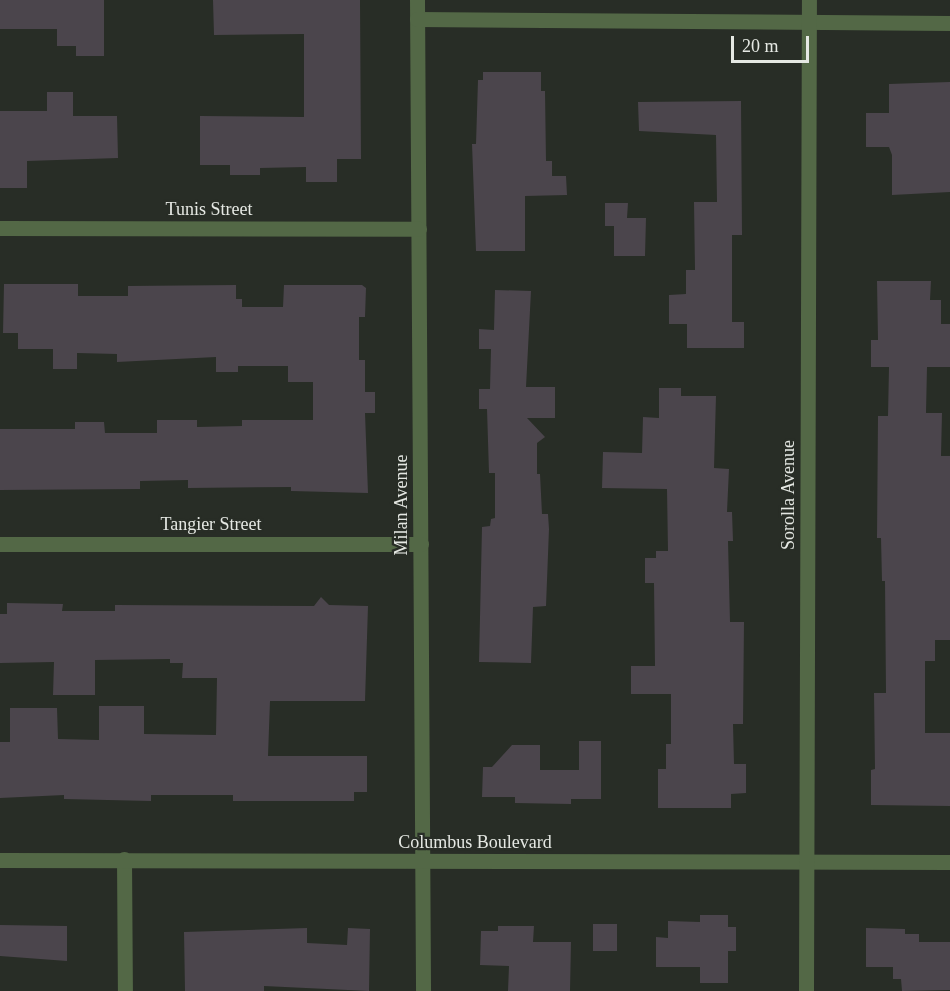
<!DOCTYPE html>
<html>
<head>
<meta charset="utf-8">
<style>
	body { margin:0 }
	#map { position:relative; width:950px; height:991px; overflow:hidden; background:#282d26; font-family:Georgia,serif }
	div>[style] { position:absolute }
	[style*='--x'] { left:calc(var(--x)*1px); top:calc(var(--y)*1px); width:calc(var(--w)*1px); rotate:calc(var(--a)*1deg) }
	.building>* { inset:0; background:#4b454c }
	.minor>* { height:15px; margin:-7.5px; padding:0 7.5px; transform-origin:7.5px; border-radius:7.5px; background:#536846 }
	span { translate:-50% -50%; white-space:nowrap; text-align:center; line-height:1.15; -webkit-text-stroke:4.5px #282d26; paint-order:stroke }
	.street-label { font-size:18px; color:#e5e8e3 }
	.scale { position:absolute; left:731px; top:36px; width:78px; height:27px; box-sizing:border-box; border:3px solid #e5e8e3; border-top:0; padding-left:8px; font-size:18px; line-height:21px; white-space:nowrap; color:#e5e8e3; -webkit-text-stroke:4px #282d26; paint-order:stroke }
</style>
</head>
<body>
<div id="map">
	<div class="building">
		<div style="clip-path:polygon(0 0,104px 0,104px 56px,76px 56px,76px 46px,57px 46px,57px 29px,0 29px)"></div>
		<div style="clip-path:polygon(213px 0,360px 0,361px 159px,337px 159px,337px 182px,306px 182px,306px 167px,260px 168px,260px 175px,230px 175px,230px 165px,200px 165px,200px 116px,304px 117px,304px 34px,214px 35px)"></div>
		<div style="clip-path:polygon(483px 72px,541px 72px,541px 91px,545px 91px,546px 161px,552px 161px,552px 176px,566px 176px,567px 195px,525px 196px,525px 251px,476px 251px,472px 144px,476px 144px,478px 80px,483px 80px)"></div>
		<div style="clip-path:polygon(950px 82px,950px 192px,892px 195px,892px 155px,889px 147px,866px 147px,866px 113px,889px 113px,889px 84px)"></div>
		<div style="clip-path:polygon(47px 92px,73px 92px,73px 116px,117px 116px,118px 158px,27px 161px,27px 188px,0 188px,0 111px,47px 111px)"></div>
		<div style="clip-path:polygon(741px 101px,742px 235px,732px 235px,732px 322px,744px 322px,744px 348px,687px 348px,687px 324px,669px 324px,669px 295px,686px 294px,686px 270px,695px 270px,694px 202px,717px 202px,716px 135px,639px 131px,638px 102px)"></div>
		<div style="clip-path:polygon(605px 203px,628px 203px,627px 218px,646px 218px,645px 256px,614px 256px,614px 226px,605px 226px)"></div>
		<div style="clip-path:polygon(877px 281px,931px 281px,930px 300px,941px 300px,941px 324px,950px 324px,950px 367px,927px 367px,926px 413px,942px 413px,941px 456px,950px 456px,950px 640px,935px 640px,935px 661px,925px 661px,925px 733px,950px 733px,950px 806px,871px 805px,871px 770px,875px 769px,874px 693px,886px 693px,885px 581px,882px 581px,881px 538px,877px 538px,878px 416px,888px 416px,889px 367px,871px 367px,871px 340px,878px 340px)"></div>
		<div style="clip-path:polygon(4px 284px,78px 284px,78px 296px,128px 296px,128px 286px,236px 285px,236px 299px,242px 299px,242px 307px,283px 307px,284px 285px,362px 285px,366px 288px,365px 317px,359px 317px,359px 360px,365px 360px,365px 392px,375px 392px,375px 413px,365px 413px,368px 493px,291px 491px,291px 487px,188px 488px,188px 480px,140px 481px,140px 489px,0 490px,0 429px,75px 429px,75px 422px,104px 422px,105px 433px,157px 433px,157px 420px,197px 420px,197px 427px,242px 426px,242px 420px,313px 420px,313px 382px,288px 382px,288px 366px,238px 366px,238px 372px,216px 372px,216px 357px,117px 362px,117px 354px,77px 353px,77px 369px,53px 369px,53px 349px,18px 349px,18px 333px,3px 333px)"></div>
		<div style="clip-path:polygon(495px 290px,531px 291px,526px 387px,555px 387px,555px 418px,527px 418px,545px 437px,537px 443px,537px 474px,540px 474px,542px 514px,548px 514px,549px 529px,546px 606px,533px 607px,531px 663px,479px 662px,482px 527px,490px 526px,491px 519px,495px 518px,495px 473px,489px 473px,487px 409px,479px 409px,479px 389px,490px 389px,491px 349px,479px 349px,479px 329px,494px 330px)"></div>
		<div style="clip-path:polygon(659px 388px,681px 388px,681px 396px,716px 396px,714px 468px,729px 469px,727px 512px,732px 512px,733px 541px,728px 541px,730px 622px,744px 622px,743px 724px,733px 724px,734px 764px,746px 764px,746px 793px,731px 794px,731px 808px,658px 808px,658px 769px,666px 769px,666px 744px,671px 744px,671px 694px,631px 694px,631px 666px,655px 666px,654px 583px,645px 583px,645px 558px,656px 558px,656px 551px,668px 551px,667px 489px,602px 488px,603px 452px,642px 453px,643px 417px,659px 418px)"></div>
		<div style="clip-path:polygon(321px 597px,329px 605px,368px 606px,365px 701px,270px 701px,268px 756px,367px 756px,367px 792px,354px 792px,354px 801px,233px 801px,233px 795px,151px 795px,151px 801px,64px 799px,64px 795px,0 798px,0 742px,10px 742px,10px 708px,57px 708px,58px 739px,99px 740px,99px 706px,144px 706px,144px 734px,216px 735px,217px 678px,182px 678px,183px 663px,170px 663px,170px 659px,95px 660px,95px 695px,53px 695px,54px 662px,0 663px,0 614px,7px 614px,7px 603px,63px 604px,62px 611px,115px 611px,115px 605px,314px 606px)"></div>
		<div style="clip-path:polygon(579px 741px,601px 741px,601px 799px,571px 799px,571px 804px,515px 803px,515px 797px,482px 797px,483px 767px,492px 767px,512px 745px,540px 745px,540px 770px,579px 770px)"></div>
		<div style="clip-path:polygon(700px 915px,728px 915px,728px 927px,736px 927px,736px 951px,728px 951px,728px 983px,700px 983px,700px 967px,656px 967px,656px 937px,668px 938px,668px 921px,700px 922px)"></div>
		<div style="clip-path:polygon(593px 924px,617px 924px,617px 951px,593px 951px)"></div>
		<div style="clip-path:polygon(0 925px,67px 926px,67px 961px,0 956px)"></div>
		<div style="clip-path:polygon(498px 926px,534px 926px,533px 942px,571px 942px,570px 991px,508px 991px,509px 966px,480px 965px,481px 931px,498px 931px)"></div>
		<div style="clip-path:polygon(307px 928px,307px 943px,347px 945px,348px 928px,370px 929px,369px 991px,264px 986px,264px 991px,185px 991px,184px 932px)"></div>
		<div style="clip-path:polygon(866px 928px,905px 929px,905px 934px,919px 934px,919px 942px,950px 942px,950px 990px,902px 991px,901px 979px,893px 979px,893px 967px,866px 967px)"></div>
	</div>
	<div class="minor">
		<div style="--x:417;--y:0;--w:991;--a:89.65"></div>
		<div style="--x:417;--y:19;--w:533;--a:0.43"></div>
		<div style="--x:0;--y:228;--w:419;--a:0.1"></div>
		<div style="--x:0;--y:544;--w:421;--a:0"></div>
		<div style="--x:124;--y:859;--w:132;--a:89.6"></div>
		<div style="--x:0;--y:860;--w:950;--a:0.12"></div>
		<div style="--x:806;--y:991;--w:991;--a:-89.83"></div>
	</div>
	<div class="street-label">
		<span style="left:209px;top:209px">Tunis Street</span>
		<span style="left:788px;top:495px;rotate:-90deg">Sorolla Avenue</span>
		<span style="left:401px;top:505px;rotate:-90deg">Milan Avenue</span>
		<span style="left:211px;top:524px">Tangier Street</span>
		<span style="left:475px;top:842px">Columbus Boulevard</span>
	</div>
	<div class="scale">20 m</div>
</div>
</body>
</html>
